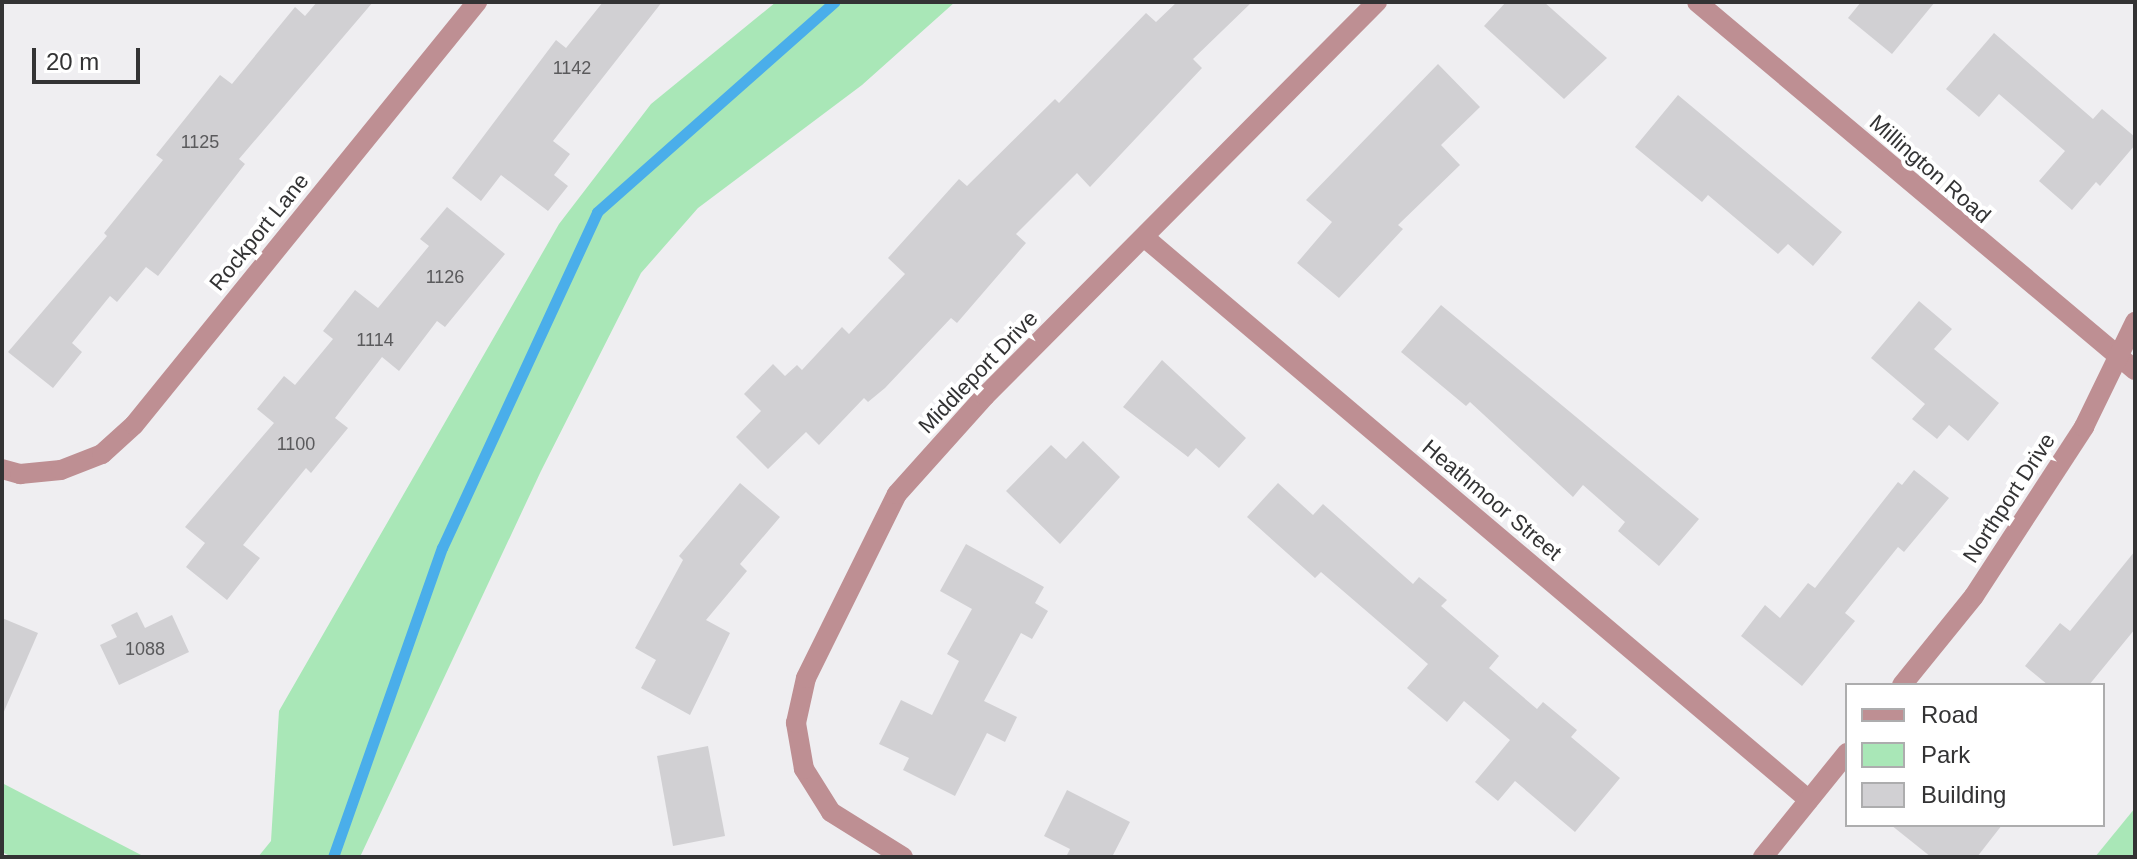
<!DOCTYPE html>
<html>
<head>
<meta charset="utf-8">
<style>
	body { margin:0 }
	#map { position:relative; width:2137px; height:859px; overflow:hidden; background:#efeef1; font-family:Helvetica,sans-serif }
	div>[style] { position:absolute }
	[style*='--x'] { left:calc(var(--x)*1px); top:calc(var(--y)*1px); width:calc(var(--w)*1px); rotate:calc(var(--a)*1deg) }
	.green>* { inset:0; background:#a9e7b7 }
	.stream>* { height:11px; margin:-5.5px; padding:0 5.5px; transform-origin:5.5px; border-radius:5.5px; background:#4aaeea }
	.building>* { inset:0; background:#d1d0d3 }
	.street>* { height:20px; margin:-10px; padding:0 10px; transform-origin:10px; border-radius:10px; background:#be8f93 }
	span { translate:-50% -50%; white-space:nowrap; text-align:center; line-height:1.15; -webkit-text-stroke:8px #fff; paint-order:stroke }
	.number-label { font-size:18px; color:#5a5a5c }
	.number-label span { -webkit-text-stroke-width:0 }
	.street-label { font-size:22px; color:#333334 }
	.frame { position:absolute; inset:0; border:4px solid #333334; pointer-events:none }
	.legend { position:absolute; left:1845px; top:683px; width:260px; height:144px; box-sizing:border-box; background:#fff; border:2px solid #adadae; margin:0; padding:10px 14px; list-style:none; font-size:24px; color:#333334 }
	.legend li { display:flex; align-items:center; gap:16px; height:40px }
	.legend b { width:40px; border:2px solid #adadae }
	.scale { position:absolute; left:32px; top:48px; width:108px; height:36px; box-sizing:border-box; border:4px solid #333334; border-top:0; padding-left:10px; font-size:24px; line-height:28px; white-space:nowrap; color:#333334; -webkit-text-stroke:6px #fff; paint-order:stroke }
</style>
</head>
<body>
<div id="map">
	<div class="green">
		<div style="clip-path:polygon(776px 2px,955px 2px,862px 85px,698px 208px,641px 273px,541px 471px,360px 857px,258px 857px,271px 841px,279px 711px,559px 224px,651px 104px)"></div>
		<div style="clip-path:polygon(2px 783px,145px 857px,12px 857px,2px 852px)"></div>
		<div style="clip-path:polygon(2135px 808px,2135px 857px,2095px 857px)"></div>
	</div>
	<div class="stream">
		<div style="--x:333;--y:857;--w:328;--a:-70.6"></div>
		<div style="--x:442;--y:548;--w:370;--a:-65.2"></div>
		<div style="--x:597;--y:212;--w:317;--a:-41.5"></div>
	</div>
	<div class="building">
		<div style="clip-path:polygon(317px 2px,373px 2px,239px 159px,245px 164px,158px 276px,146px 267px,117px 302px,110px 296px,72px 343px,82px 352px,53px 388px,8px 352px,107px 236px,104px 233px,163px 160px,156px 155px,220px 75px,232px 84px,295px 7px,305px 16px)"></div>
		<div style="clip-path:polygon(603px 2px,662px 2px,553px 141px,570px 154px,554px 175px,568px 186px,548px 211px,501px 175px,481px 201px,452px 178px,556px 40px,566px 48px)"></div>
		<div style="clip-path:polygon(1177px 2px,1252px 2px,1193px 59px,1202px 68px,1090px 187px,1077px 173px,1016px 234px,1026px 243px,957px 323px,951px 318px,885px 388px,868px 402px,864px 398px,819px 445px,806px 432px,768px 469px,736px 437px,761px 411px,744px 394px,773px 364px,785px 376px,797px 365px,802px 370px,842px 327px,849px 334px,905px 274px,888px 258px,959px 179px,967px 186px,1055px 99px,1059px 103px,1146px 13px,1156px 22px)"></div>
		<div style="clip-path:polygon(1506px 2px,1544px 2px,1607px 58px,1564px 99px,1484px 26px)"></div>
		<div style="clip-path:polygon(1861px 2px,1935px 2px,1892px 54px,1848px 18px)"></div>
		<div style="clip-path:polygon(1994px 33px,2093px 119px,2102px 109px,2135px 137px,2135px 145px,2100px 186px,2096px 182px,2072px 210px,2039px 181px,2065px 151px,1999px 94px,1979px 117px,1946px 89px)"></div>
		<div style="clip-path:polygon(1438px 64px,1480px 107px,1441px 145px,1460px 165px,1398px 225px,1403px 229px,1339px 298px,1297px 263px,1332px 222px,1306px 200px)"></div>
		<div style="clip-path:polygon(1678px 95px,1842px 232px,1813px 266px,1788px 244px,1778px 254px,1708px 195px,1702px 202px,1635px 147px)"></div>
		<div style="clip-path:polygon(447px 207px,505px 254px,445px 327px,437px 321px,399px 371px,382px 357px,335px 418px,348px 428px,311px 473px,306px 468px,243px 545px,260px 558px,227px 600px,186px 567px,205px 543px,185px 527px,274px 423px,257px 409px,284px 376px,295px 385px,333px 339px,323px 331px,355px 290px,378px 308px,429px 246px,420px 239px)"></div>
		<div style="clip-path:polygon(1919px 301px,1952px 329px,1934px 349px,1999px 403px,1968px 441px,1949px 425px,1937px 439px,1912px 419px,1925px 404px,1871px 358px)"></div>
		<div style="clip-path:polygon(1441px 305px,1699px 519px,1659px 566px,1618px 531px,1625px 522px,1583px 485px,1573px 497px,1470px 402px,1466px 406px,1401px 352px)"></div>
		<div style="clip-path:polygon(1162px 360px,1246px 438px,1219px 468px,1196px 448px,1188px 457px,1123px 407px)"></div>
		<div style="clip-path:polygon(1083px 441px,1120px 477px,1060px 544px,1006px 491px,1051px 445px,1066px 459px)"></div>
		<div style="clip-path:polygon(1914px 470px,1949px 498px,1904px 552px,1898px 547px,1845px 613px,1855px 621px,1802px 686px,1741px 636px,1765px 605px,1780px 618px,1808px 583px,1815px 588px,1898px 482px,1902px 485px)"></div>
		<div style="clip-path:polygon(740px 483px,780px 517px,740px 564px,747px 571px,706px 620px,730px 633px,690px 715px,641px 688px,656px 660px,635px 648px,683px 560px,679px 556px)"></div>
		<div style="clip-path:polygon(1278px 483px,1313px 515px,1323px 504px,1413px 584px,1419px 577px,1447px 600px,1441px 606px,1499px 656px,1489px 668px,1537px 709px,1543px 702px,1577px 730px,1571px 737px,1620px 778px,1575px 832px,1515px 781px,1498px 801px,1475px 782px,1510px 740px,1464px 701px,1447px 722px,1407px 688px,1428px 664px,1321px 572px,1315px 578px,1247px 517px)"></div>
		<div style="clip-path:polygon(966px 544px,1044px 587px,1035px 603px,1048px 611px,1032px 639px,1021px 633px,984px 701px,1017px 717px,1005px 742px,987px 733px,955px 796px,903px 770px,909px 758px,879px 744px,901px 700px,932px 715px,959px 661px,947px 654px,972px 609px,940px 591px)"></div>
		<div style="clip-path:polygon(2135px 551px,2135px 629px,2089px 685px,2048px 685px,2025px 666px,2060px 623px,2070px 631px)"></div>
		<div style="clip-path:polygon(137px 612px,145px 628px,172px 615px,189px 652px,119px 685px,100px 645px,117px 637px,111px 625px)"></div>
		<div style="clip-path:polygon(2px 618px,38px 633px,2px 716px)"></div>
		<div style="clip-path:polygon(708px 746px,725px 836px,673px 846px,657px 756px)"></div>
		<div style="clip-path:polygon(1067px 790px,1130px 822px,1112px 857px,1066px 857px,1070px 849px,1044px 836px)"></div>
		<div style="clip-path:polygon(1891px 825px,2002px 825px,1977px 857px,1931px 857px)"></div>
	</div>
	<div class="street">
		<div style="--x:1697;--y:2;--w:572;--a:40.04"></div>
		<div style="--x:1144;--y:237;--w:871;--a:40.25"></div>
		<div style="--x:2;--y:469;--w:19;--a:16"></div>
		<div style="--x:20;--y:474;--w:41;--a:-5.6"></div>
		<div style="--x:61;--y:470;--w:44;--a:-21.3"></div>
		<div style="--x:102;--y:454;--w:43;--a:-42.2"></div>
		<div style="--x:134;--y:425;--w:545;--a:-50.96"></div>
		<div style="--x:1902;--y:685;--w:114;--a:-51"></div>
		<div style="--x:1974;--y:596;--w:202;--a:-56.9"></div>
		<div style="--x:2084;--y:427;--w:117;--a:-64.1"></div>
		<div style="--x:903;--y:857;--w:85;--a:-148"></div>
		<div style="--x:831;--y:812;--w:51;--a:-122.1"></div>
		<div style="--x:804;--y:769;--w:47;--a:-99.9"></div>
		<div style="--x:796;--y:723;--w:46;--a:-77.5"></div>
		<div style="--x:806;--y:678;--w:205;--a:-63.7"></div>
		<div style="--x:897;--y:494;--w:132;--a:-48.1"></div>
		<div style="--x:985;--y:396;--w:556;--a:-45.15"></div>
		<div style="--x:1763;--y:857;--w:134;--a:-51.1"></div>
	</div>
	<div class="number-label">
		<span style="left:572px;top:68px">1142</span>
		<span style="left:200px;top:142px">1125</span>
		<span style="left:445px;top:277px">1126</span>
		<span style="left:375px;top:340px">1114</span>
		<span style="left:296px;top:444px">1100</span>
		<span style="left:145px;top:649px">1088</span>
	</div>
	<div class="street-label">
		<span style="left:1930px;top:169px;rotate:41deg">Millington Road</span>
		<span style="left:259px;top:232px;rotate:-51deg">Rockport Lane</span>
		<span style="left:978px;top:372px;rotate:-46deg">Middleport Drive</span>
		<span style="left:2009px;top:498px;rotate:-57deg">Northport Drive</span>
		<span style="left:1492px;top:500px;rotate:40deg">Heathmoor Street</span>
	</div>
	<div class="frame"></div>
	<ul class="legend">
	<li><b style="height:10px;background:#be8f93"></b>Road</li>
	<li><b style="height:22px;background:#a9e7b7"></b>Park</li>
	<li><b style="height:22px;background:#d1d0d3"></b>Building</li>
	</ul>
	<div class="scale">20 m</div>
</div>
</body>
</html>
